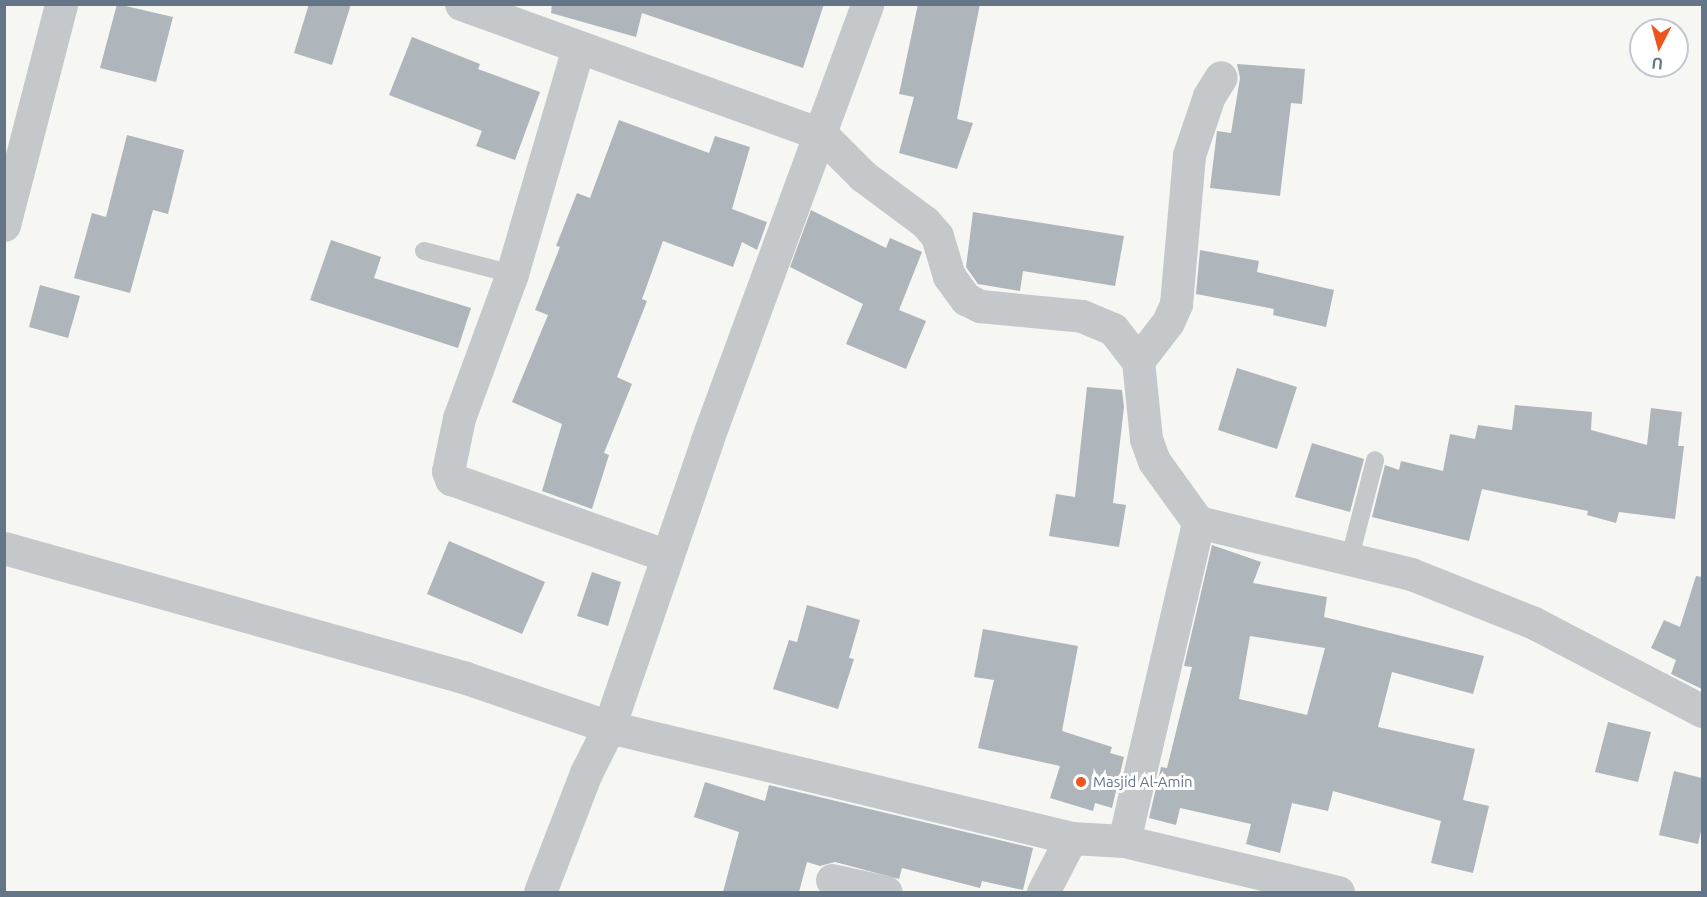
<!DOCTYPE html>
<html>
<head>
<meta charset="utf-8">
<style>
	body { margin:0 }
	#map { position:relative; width:1707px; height:897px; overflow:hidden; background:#f6f7f3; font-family:Ubuntu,sans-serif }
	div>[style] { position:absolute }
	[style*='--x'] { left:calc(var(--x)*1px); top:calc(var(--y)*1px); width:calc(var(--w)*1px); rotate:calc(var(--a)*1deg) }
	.building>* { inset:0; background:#aeb5bb }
	.lane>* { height:18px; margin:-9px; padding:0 9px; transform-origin:9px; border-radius:9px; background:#c4c8cb }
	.street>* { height:33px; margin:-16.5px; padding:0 16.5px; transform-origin:16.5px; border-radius:16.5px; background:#c4c8cb }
	.dots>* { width:16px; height:16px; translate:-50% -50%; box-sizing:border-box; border:3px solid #fff; border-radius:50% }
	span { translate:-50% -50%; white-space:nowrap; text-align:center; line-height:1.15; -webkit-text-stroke:6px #fff; paint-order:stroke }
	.poi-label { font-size:15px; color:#637586 }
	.left { translate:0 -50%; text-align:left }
	.frame { position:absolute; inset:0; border:6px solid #637586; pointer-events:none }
	.north { position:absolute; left:1629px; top:18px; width:60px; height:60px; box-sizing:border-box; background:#fff; border:2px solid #c1c8cf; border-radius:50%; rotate:186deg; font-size:16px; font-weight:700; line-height:24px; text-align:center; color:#637586 }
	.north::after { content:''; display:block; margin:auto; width:21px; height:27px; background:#ee551c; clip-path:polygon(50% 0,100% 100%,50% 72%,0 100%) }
</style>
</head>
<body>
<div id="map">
	<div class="building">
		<div style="clip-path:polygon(117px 4px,173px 17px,156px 82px,100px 68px)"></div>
		<div style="clip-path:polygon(309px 4px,351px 4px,332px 65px,294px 53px)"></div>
		<div style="clip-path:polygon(552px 4px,824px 4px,803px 68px,642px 13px,636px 37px,551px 13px)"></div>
		<div style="clip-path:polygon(918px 4px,980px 4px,957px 119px,973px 123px,957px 169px,899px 153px,914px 97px,899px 94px)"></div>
		<div style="clip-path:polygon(412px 37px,480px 64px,478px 69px,540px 92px,515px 160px,476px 146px,482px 131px,389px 95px)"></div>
		<div style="clip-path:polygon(1237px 64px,1305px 69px,1302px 104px,1291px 103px,1280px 196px,1210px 188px,1217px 131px,1231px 133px,1240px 78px)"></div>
		<div style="clip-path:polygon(619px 120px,709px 153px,715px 136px,750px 147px,732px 209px,767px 222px,757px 250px,742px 242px,733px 267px,663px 241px,642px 299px,647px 301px,617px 377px,632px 384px,604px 453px,609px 455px,592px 509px,542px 491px,562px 424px,512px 402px,548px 315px,535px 310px,560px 247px,556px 246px,577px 193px,590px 198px)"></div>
		<div style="clip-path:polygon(127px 135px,184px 150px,168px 214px,153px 210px,130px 293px,74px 278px,92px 213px,106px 217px)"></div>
		<div style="clip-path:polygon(811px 210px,886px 248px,890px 238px,922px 252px,899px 310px,926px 321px,906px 369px,846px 344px,863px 304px,790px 267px)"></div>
		<div style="clip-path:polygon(973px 212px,1124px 236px,1115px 286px,1023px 271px,1020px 291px,978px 284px,966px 267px)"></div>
		<div style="clip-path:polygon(331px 240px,381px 257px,374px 278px,471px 308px,458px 348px,310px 300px)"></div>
		<div style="clip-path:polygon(1200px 250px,1259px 261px,1257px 272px,1334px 290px,1326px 327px,1273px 315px,1274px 309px,1196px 294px)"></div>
		<div style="clip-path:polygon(40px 285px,80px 296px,68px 338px,29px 327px)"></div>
		<div style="clip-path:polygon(1237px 368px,1297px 387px,1277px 449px,1218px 430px)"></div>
		<div style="clip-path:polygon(1087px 387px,1122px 390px,1124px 407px,1113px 503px,1126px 505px,1119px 547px,1049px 536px,1056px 494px,1075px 497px)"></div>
		<div style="clip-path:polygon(1515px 405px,1592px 412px,1591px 430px,1647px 445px,1651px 408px,1682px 412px,1678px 446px,1684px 446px,1675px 519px,1619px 512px,1616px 523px,1587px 515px,1588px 511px,1482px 489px,1469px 541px,1372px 517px,1385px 465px,1399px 470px,1401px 461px,1443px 471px,1450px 434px,1475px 439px,1478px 425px,1512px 430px)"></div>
		<div style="clip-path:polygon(1312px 443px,1364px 459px,1350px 512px,1295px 497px)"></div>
		<div style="clip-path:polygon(449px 541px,545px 582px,522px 634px,427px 594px)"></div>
		<div style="clip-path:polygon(evenodd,1212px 545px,1261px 562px,1253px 583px,1327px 597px,1324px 617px,1484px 656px,1473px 694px,1392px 672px,1378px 727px,1475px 749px,1463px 800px,1489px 806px,1473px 873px,1431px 863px,1441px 821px,1333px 791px,1328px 811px,1292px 803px,1280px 853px,1246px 844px,1251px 824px,1180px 808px,1176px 825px,1149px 818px,1161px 767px,1167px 768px,1192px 667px,1184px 666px,1212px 545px,1250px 636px,1325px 648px,1307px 715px,1239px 699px,1250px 636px)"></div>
		<div style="clip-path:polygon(592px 572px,621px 582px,608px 626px,577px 616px)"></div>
		<div style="clip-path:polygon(1696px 576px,1702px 577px,1702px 689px,1671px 674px,1676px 660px,1651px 648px,1664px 620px,1680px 627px)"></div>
		<div style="clip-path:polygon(807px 605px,860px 620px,849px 658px,854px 659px,838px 709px,773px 689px,789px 640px,797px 642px)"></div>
		<div style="clip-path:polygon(983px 629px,1078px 646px,1062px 731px,1112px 747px,1110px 753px,1124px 757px,1112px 808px,1095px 803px,1093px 811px,1050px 798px,1060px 766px,978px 748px,994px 680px,974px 677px)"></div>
		<div style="clip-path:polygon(1608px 722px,1651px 732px,1638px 782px,1595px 772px)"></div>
		<div style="clip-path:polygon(1674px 771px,1702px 778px,1702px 827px,1698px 844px,1659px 835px)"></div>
		<div style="clip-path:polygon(705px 782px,765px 801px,769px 785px,1033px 848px,1023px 890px,982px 881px,980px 888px,902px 868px,899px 879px,835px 862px,820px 866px,807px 862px,799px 892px,723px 892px,739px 832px,694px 817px)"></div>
	</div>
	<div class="lane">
		<div style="--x:424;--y:251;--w:91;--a:14.6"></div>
		<div style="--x:1350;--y:557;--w:100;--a:-75.5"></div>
	</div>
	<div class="street">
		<div style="--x:461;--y:4;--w:384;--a:19.9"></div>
		<div style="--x:822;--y:135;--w:58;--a:45"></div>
		<div style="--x:863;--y:176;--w:77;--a:36.6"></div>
		<div style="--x:925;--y:222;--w:18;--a:49"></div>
		<div style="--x:937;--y:236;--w:42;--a:73.3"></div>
		<div style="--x:949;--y:276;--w:29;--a:54"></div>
		<div style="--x:966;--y:299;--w:16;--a:27"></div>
		<div style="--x:980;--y:306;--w:102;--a:5.6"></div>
		<div style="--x:1082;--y:316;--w:34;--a:23"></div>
		<div style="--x:1113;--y:329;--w:41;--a:52"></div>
		<div style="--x:1138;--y:361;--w:78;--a:84.1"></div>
		<div style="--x:1146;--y:439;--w:23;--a:70"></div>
		<div style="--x:1154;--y:461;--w:75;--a:54.2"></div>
		<div style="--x:1198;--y:522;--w:219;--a:13.7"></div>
		<div style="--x:1411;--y:574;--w:132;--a:21.7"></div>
		<div style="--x:1534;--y:623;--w:190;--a:27.6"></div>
		<div style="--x:578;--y:48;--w:235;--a:106.3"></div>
		<div style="--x:512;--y:274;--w:153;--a:110.2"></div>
		<div style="--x:459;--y:418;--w:54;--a:101.7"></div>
		<div style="--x:448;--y:471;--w:9;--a:69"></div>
		<div style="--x:451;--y:479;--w:229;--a:19.6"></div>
		<div style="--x:4;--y:225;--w:228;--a:-75.5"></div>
		<div style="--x:1138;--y:361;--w:49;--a:-52.4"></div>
		<div style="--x:1168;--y:322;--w:20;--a:-66"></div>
		<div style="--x:1176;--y:304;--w:150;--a:-85"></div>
		<div style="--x:1189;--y:155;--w:62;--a:-71.3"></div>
		<div style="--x:1209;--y:96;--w:22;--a:-58"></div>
		<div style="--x:4;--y:548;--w:480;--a:15.7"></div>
		<div style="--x:466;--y:678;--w:151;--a:18.9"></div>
		<div style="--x:609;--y:727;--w:475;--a:13.5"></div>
		<div style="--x:1124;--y:841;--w:327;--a:-76.9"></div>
		<div style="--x:832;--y:880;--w:55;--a:12.5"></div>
		<div style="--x:540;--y:892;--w:128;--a:-68.9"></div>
		<div style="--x:586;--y:773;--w:51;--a:-63.4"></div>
		<div style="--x:609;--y:727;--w:303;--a:-71.1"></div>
		<div style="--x:707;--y:440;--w:464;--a:-69.8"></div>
		<div style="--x:1043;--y:892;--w:61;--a:-62.6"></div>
		<div style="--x:1071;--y:838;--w:53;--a:3.2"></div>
		<div style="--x:1124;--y:841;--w:220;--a:13.4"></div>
	</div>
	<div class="dots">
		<div style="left:1081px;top:782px;background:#ee551c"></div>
	</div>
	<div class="poi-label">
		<span class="left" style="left:1093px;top:782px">Masjid Al-Amin</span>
	</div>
	<div class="frame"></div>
	<div class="north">U</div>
</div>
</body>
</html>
